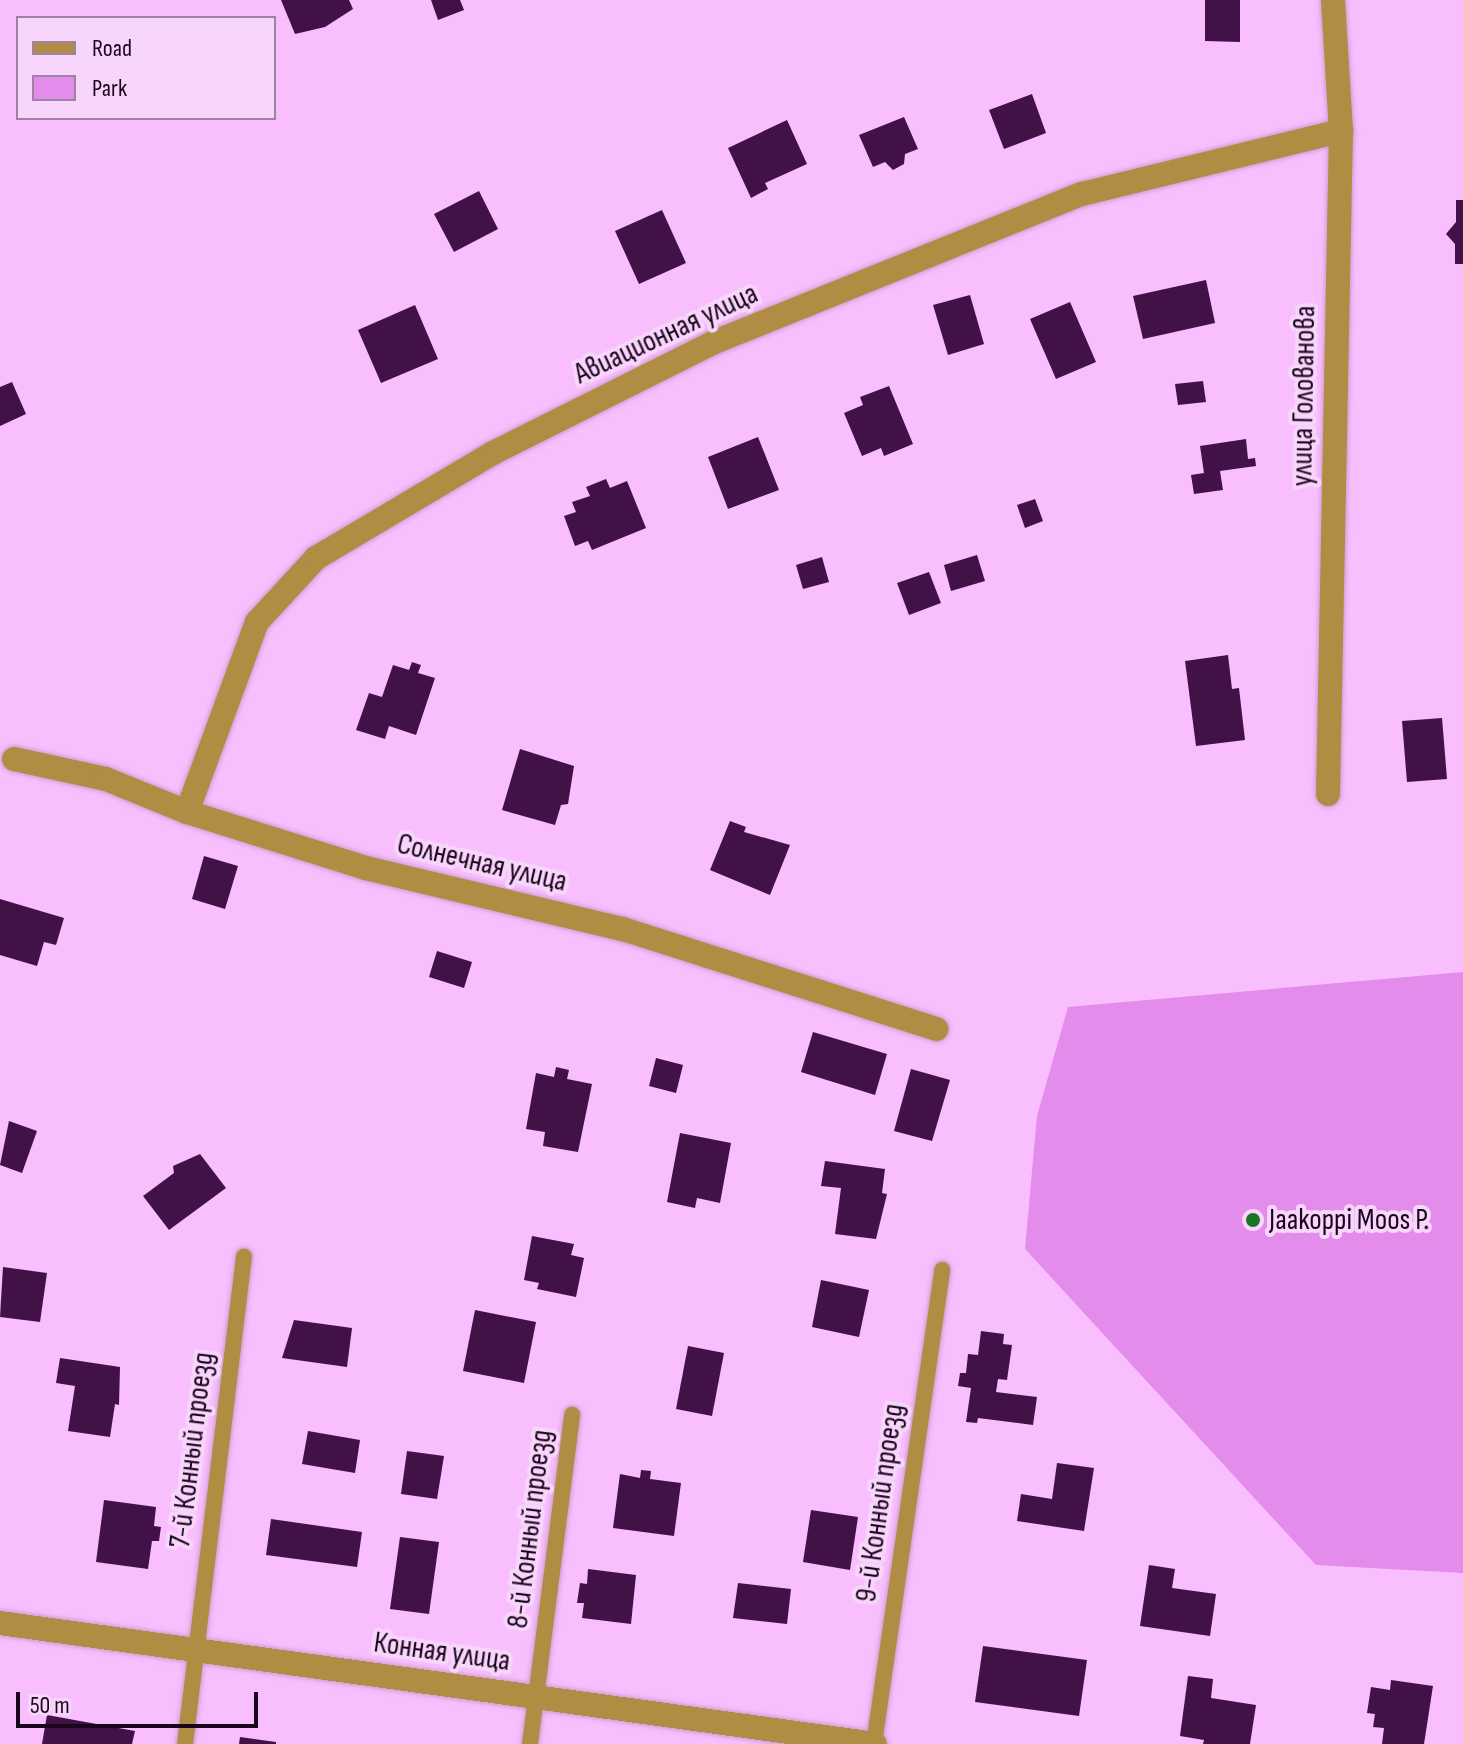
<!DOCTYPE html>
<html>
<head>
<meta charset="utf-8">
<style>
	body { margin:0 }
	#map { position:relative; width:1463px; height:1744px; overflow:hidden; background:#f8befd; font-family:"Sofia Sans Condensed",sans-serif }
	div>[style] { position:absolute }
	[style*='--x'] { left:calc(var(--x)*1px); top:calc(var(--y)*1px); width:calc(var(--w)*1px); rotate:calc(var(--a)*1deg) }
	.green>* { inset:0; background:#e38cec }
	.building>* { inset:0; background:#421148 }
	.roads { filter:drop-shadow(0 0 2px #d09dd4) drop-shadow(0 0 2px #d09dd4) }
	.lane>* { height:16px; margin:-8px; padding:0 8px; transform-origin:8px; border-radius:8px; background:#b08d43 }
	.street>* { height:24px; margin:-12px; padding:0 12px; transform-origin:12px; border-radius:12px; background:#b08d43 }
	.dots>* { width:22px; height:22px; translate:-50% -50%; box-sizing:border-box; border:4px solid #f8d5fb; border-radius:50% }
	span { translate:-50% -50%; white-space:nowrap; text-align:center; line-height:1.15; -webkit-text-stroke:8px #f8d5fb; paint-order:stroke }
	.street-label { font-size:30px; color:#1a061c }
	.poi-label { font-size:30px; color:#1a061c }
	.left { translate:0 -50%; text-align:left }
	.legend { position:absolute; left:16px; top:16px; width:260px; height:104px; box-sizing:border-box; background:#f8d5fb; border:2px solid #9f82a2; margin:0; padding:10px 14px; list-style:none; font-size:24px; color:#1a061c }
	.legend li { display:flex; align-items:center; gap:16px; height:40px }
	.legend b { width:40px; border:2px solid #9f82a2 }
	.scale { position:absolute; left:16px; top:1692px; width:242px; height:36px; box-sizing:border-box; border:4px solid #1a061c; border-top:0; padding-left:10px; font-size:24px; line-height:28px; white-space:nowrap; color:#1a061c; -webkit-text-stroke:6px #f8d5fb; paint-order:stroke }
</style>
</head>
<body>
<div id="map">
	<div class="green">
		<div style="clip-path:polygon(1463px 972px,1463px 1573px,1316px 1565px,1025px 1249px,1037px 1116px,1068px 1007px)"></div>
	</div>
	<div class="building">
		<div style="clip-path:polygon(281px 0,349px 0,353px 9px,325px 27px,295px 34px)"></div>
		<div style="clip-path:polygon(431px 0,460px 0,464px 10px,438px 20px)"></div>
		<div style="clip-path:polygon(1205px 0,1240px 0,1240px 42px,1205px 41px)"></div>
		<div style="clip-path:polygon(1032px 94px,1046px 133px,1004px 149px,989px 110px)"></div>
		<div style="clip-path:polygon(904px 117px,918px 149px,905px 154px,904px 164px,893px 170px,885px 162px,873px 167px,859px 135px)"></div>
		<div style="clip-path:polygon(787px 120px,807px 164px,765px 183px,768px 189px,751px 198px,728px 148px)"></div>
		<div style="clip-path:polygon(479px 191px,498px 229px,454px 252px,434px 214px)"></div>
		<div style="clip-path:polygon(1456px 200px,1463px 200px,1463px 264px,1455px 264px,1455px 244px,1446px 234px,1456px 222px)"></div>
		<div style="clip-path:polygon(662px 210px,686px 263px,639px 284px,615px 231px)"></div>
		<div style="clip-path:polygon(1206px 280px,1215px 323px,1143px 339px,1133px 296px)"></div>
		<div style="clip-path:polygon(970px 295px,984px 344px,948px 355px,933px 305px)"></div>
		<div style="clip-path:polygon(1070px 302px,1096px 362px,1056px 379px,1030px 319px)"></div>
		<div style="clip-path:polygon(415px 305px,438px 359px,381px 383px,358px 330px)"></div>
		<div style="clip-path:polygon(1203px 381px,1206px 402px,1178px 405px,1175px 384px)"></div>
		<div style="clip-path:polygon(12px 382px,26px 414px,0 426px,0 387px)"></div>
		<div style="clip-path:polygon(889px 386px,913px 444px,884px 456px,881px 448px,862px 456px,844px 413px,863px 405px,860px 397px)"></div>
		<div style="clip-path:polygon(758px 437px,779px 490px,728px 509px,708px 457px)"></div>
		<div style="clip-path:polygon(1246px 439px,1248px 459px,1255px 458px,1256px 466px,1220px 471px,1223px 490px,1194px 494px,1191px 475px,1204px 473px,1200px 446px)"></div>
		<div style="clip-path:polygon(606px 479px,610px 488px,627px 481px,646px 528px,592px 550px,588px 541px,575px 546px,564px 516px,576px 512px,572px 502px,590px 496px,586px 487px)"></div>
		<div style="clip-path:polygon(1035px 499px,1043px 521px,1025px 528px,1017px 505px)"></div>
		<div style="clip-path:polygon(977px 555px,985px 581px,951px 591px,944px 565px)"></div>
		<div style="clip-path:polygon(822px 557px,829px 582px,803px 589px,796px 565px)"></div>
		<div style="clip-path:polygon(929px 572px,941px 603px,909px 615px,897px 583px)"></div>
		<div style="clip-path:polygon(1228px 655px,1232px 689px,1239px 688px,1245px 740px,1196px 746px,1185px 661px)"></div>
		<div style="clip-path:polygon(412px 662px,421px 665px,418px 673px,435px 678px,416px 735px,389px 726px,385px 739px,356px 730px,369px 693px,382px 697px,393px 665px,409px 670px)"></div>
		<div style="clip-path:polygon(1442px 718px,1447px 779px,1407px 782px,1402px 721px)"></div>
		<div style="clip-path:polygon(520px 749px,574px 766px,568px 804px,561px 805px,555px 825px,502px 810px)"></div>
		<div style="clip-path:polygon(730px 821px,746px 827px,744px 832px,790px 845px,770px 895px,710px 870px)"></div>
		<div style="clip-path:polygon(204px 856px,238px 866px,225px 909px,192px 899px)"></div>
		<div style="clip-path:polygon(0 899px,64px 918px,56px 945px,44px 942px,37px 966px,0 955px)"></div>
		<div style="clip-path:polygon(437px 951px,472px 962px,464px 988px,429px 977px)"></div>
		<div style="clip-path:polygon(813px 1032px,887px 1054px,875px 1095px,801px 1072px)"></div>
		<div style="clip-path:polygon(656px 1058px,683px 1065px,676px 1093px,649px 1086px)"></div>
		<div style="clip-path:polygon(556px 1067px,569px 1070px,567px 1079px,592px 1084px,578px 1152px,543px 1146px,545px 1132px,526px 1129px,536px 1073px,554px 1077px)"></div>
		<div style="clip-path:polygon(911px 1069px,950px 1080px,932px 1141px,894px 1131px)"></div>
		<div style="clip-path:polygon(9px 1121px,37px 1131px,22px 1173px,0 1165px)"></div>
		<div style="clip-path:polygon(680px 1133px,731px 1143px,720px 1203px,697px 1198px,695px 1208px,667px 1202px)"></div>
		<div style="clip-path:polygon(200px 1154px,226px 1188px,169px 1230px,143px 1196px,174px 1173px,173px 1166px)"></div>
		<div style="clip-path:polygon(825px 1161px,885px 1169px,882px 1193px,887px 1194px,876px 1239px,835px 1234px,841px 1188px,821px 1186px)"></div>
		<div style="clip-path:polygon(532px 1236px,574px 1244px,571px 1255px,584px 1258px,576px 1297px,537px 1289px,539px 1283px,524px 1280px)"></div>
		<div style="clip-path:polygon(3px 1267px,47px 1273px,40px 1322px,0 1317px)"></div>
		<div style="clip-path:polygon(821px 1280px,869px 1290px,859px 1337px,812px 1327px)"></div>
		<div style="clip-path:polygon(475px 1310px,536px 1322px,524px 1383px,463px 1371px)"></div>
		<div style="clip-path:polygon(294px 1320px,352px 1328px,347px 1367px,282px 1358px)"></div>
		<div style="clip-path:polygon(981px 1331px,1004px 1334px,1003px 1344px,1012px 1345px,1007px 1380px,998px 1379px,996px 1392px,1037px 1397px,1033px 1425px,978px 1418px,977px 1423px,966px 1422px,971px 1388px,958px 1386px,960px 1373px,966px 1373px,968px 1354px,978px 1355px)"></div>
		<div style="clip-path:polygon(688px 1346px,724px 1353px,712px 1416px,676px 1409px)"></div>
		<div style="clip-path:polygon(60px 1358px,120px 1367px,119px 1405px,115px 1404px,110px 1437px,68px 1431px,75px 1386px,56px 1383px)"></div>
		<div style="clip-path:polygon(308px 1431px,360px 1440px,355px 1473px,302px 1464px)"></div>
		<div style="clip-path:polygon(407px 1451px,444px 1456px,437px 1499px,401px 1494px)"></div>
		<div style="clip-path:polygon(1057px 1463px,1094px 1468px,1084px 1531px,1017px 1521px,1021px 1494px,1052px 1499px)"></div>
		<div style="clip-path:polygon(641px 1470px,651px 1471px,650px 1479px,681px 1483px,674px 1536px,613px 1528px,620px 1474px,640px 1478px)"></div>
		<div style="clip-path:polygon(104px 1500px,156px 1507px,154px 1526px,161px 1527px,159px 1541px,152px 1541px,148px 1569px,96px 1562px)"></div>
		<div style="clip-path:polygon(811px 1510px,858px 1517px,850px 1570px,803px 1562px)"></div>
		<div style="clip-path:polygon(271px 1519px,362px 1532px,357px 1567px,266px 1555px)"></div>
		<div style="clip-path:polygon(400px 1537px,439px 1542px,429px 1614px,390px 1609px)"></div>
		<div style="clip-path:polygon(1149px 1565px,1175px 1569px,1172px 1588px,1216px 1594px,1210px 1636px,1140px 1626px)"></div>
		<div style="clip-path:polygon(588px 1569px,636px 1575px,631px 1624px,582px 1618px,584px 1603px,577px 1603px,580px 1583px,587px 1584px)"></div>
		<div style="clip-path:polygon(738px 1583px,791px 1589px,787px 1624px,733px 1618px)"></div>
		<div style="clip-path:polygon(983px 1646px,1087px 1660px,1079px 1716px,975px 1702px)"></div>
		<div style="clip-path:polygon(1188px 1676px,1213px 1679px,1211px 1698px,1256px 1705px,1250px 1744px,1203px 1744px,1204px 1740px,1180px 1736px)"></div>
		<div style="clip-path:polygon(1391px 1680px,1433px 1686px,1424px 1744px,1382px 1744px,1384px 1728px,1373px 1727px,1375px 1714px,1367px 1713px,1371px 1687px,1390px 1690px)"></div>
		<div style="clip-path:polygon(47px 1715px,135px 1731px,132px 1744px,42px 1744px)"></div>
		<div style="clip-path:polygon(240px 1737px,276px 1742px,276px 1744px,239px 1744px)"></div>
	</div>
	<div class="roads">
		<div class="lane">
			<div style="--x:185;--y:1744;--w:491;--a:-83.1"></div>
			<div style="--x:530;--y:1744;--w:332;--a:-82.7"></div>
			<div style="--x:874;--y:1744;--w:479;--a:-81.8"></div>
		</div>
		<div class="street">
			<div style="--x:14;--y:759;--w:94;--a:12.3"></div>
			<div style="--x:106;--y:779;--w:87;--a:22.2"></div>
			<div style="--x:187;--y:812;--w:188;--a:17.4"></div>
			<div style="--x:366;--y:868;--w:264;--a:13.4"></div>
			<div style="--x:623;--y:929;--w:329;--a:17.7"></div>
			<div style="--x:1328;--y:794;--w:663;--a:-88.88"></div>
			<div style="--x:1341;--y:131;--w:131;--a:-93.5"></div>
			<div style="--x:187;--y:812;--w:202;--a:-69.8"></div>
			<div style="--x:257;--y:622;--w:87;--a:-47.3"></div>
			<div style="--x:316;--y:558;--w:206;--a:-30.7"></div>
			<div style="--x:493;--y:453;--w:248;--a:-26.6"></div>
			<div style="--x:715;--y:342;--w:396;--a:-22"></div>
			<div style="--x:1082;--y:194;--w:267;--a:-13.7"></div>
			<div style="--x:0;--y:1623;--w:883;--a:7.87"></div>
		</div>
	</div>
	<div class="dots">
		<div style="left:1253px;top:1220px;background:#1b7421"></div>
	</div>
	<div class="street-label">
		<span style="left:666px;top:334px;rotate:-25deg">Авиационная улица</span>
		<span style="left:1304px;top:396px;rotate:-89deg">улица Голованова</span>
		<span style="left:482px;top:863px;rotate:13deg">Солнечная улица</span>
		<span style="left:192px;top:1450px;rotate:-83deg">7-й Конный проезд</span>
		<span style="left:880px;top:1503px;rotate:-82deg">9-й Конный проезд</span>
		<span style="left:530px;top:1529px;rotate:-83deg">8-й Конный проезд</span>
		<span style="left:442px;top:1652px;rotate:8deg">Конная улица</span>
	</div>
	<div class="poi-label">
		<span class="left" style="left:1269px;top:1220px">Jaakoppi Moos P.</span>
	</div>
	<ul class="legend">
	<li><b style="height:10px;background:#b08d43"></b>Road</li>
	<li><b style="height:22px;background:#e38cec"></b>Park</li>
	</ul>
	<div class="scale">50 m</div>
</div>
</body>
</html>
